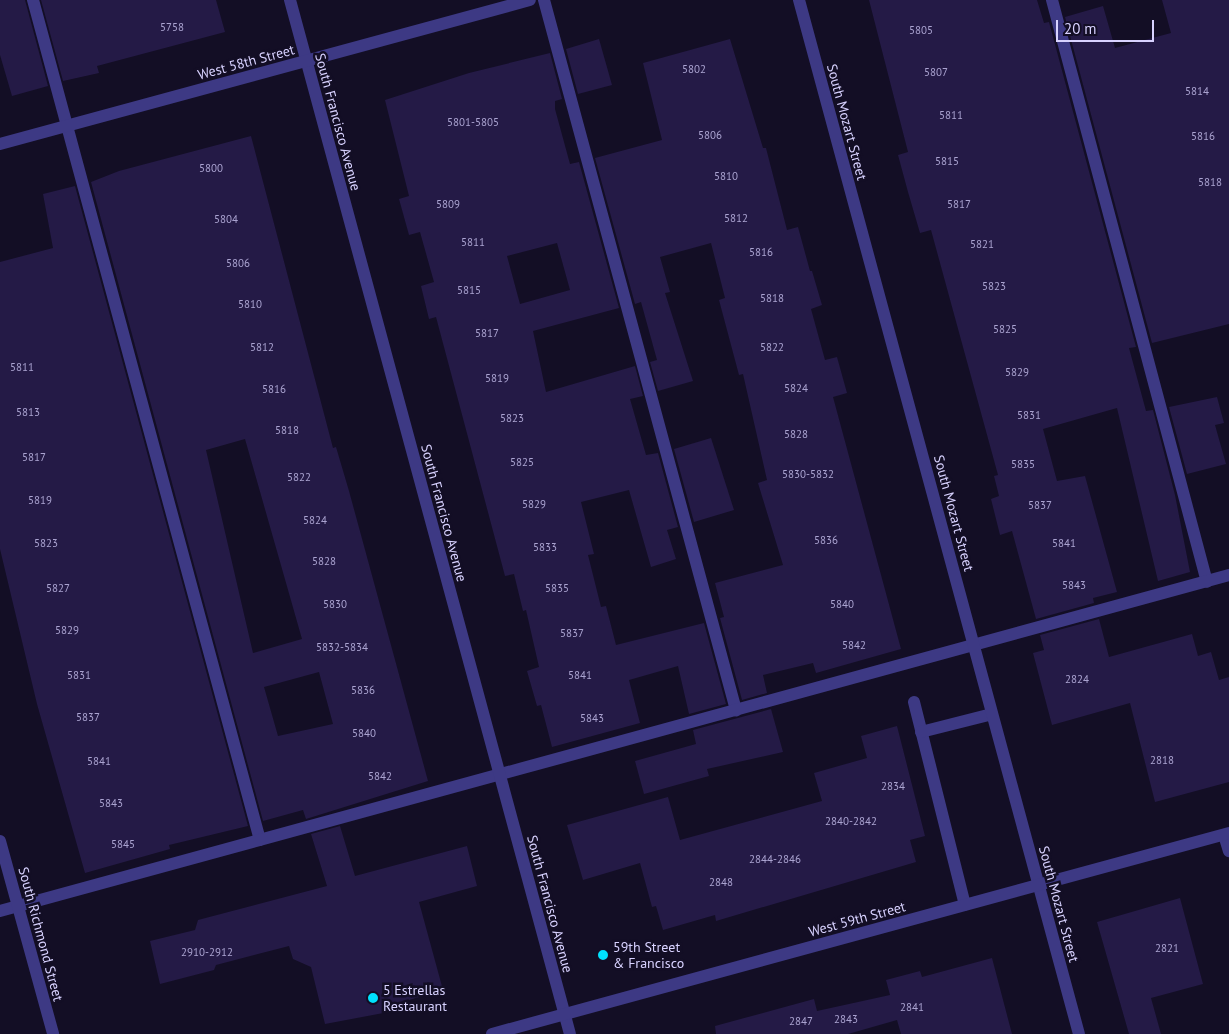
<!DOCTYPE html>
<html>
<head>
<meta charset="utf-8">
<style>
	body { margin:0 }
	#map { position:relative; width:1229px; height:1034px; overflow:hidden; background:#130e25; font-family:"PT Sans",sans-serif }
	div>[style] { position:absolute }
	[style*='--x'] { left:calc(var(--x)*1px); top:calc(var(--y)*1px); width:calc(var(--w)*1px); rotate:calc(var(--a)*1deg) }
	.building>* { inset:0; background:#241a46 }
	.service>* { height:12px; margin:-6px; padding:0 6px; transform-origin:6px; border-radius:6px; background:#3d3984 }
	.minor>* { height:12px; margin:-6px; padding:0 6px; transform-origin:6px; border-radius:6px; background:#3d3984 }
	.tertiary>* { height:12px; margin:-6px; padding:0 6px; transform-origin:6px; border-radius:6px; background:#3d3984 }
	.dots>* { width:14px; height:14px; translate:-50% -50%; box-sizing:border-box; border:2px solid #130e25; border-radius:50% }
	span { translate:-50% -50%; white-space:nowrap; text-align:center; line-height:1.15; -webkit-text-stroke:5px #130e25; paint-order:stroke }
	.number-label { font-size:11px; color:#aba4d1 }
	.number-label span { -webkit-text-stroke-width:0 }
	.street-label { font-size:14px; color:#d8d2ff }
	.poi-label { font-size:14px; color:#d8d2ff }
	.left { translate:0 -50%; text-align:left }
	.scale { position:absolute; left:1056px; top:20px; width:98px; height:22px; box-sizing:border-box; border:2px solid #d8d2ff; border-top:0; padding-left:6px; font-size:15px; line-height:18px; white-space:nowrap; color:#d8d2ff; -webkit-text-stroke:4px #130e25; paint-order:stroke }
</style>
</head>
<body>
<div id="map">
	<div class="building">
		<div style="clip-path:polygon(0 0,25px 0,48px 86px,12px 96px,0 55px)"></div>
		<div style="clip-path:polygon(41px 0,216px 0,225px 32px,97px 66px,99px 73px,63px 81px)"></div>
		<div style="clip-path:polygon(869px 0,1037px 0,1044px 23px,1049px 22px,1136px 347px,1129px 348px,1146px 411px,1153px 410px,1175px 495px,1190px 572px,1158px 581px,1117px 408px,1043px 429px,1057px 481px,1085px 476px,1117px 592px,1093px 598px,1094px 603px,1036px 619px,1012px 531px,1000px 535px,991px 499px,999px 496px,994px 476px,998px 475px,931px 230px,920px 233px,908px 192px,898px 155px,908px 152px)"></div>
		<div style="clip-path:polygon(1162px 0,1229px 0,1229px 324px,1152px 343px,1065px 17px,1103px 6px,1115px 48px,1171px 33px)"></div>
		<div style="clip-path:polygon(599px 39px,612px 85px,578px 94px,566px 49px)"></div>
		<div style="clip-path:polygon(730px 39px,763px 148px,766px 148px,787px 230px,798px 227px,810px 271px,812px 271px,822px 305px,811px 309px,825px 360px,837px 357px,847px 393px,833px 397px,901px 649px,816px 673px,813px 663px,763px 675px,767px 693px,742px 700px,720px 618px,724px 617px,715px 583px,783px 565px,758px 483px,767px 480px,743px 374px,739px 375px,719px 300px,725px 298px,711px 243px,660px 257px,670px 292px,665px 293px,693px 381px,658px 391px,650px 362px,657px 360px,641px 302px,635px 304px,595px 158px,662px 140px,643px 63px)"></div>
		<div style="clip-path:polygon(evenodd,550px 53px,562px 99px,555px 101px,555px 109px,570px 164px,579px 162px,619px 308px,533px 331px,546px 392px,635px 366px,643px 396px,630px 399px,646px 455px,658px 453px,678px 527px,667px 530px,676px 559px,651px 567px,629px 490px,581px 502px,594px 554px,588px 555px,601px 607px,606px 606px,616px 645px,704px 623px,726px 704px,689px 714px,678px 666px,629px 680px,640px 723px,552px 747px,541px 705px,537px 706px,527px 671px,539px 667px,526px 610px,523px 611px,514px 574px,505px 576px,436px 317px,429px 319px,421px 286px,434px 282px,420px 232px,409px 235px,399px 199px,409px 196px,385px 100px,469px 73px,550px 53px,557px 243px,570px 290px,520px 304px,507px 256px,557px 243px)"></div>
		<div style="clip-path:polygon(evenodd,251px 136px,333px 448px,336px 447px,349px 491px,428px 781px,306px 819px,303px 810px,263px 821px,91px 182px,119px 171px,251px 136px,245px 439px,302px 639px,253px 653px,206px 450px,245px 439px,251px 136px,319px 672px,333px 724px,278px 736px,264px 687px,319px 672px)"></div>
		<div style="clip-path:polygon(75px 186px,248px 826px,169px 845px,170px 849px,85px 873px,37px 704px,0 549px,0 262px,53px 248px,43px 194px)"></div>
		<div style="clip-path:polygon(1217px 397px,1224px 423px,1215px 425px,1226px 464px,1187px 474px,1169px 407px)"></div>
		<div style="clip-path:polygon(711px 438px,734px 510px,694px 522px,674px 449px)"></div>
		<div style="clip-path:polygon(1099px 619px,1109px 657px,1192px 634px,1198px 656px,1211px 652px,1219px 680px,1229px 677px,1229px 782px,1155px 802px,1130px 703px,1052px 725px,1033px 653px,1044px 650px,1040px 635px)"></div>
		<div style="clip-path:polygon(771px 709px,783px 752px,707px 769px,709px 776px,644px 794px,635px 761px,696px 744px,693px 730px)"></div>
		<div style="clip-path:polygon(897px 726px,925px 836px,910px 840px,916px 862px,716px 921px,715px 915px,663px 930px,656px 906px,652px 907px,640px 863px,583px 880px,567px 825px,668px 797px,680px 840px,822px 801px,814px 773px,867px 758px,861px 736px)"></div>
		<div style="clip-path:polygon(340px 826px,355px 876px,467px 846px,477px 886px,419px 902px,443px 990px,392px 1005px,394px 1011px,325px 1024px,311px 967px,293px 959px,289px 946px,216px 965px,214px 970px,160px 984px,150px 941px,195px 930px,198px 920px,327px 886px,311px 834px)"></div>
		<div style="clip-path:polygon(1180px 898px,1203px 984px,1151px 998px,1161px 1034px,1129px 1034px,1097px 922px)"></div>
		<div style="clip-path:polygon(992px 958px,1012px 1034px,901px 1034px,897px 1020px,848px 1034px,716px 1034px,715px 1026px,814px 999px,817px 1011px,890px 995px,886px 980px,920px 971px,922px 977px)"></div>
	</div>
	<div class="service">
		<div style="--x:33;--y:0;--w:870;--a:74.88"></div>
		<div style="--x:544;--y:0;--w:736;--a:74.87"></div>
		<div style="--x:1052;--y:0;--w:602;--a:75.09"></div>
		<div style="--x:914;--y:702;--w:209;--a:75.9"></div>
		<div style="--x:921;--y:732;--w:73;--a:-14.2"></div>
		<div style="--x:1224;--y:835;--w:17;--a:73"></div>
		<div style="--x:0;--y:911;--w:1274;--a:-15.29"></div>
	</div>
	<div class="minor">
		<div style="--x:290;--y:0;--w:1071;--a:74.85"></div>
		<div style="--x:799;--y:0;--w:1071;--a:74.85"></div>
		<div style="--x:0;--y:144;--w:549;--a:-15.2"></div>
		<div style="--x:0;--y:841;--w:200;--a:74.6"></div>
	</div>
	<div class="tertiary">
		<div style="--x:492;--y:1034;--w:764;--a:-15.26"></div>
	</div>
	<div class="dots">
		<div style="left:603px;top:955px;background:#00e1fd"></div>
		<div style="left:373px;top:998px;background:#00e1fd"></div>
	</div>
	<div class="number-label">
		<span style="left:172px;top:27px">5758</span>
		<span style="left:921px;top:30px">5805</span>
		<span style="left:694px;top:69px">5802</span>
		<span style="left:936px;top:72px">5807</span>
		<span style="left:1197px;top:91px">5814</span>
		<span style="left:951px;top:115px">5811</span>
		<span style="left:473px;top:122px">5801-5805</span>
		<span style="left:710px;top:135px">5806</span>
		<span style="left:1203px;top:136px">5816</span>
		<span style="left:947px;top:161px">5815</span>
		<span style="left:211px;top:168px">5800</span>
		<span style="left:726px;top:176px">5810</span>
		<span style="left:1210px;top:182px">5818</span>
		<span style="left:448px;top:204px">5809</span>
		<span style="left:959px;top:204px">5817</span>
		<span style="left:736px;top:218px">5812</span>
		<span style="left:226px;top:219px">5804</span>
		<span style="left:473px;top:242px">5811</span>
		<span style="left:982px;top:244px">5821</span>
		<span style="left:761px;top:252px">5816</span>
		<span style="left:238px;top:263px">5806</span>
		<span style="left:994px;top:286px">5823</span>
		<span style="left:469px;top:290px">5815</span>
		<span style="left:772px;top:298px">5818</span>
		<span style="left:250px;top:304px">5810</span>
		<span style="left:1005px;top:329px">5825</span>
		<span style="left:487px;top:333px">5817</span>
		<span style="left:262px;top:347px">5812</span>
		<span style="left:772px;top:347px">5822</span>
		<span style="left:22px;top:367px">5811</span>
		<span style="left:1017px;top:372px">5829</span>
		<span style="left:497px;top:378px">5819</span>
		<span style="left:796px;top:388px">5824</span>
		<span style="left:274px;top:389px">5816</span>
		<span style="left:28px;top:412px">5813</span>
		<span style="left:1029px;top:415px">5831</span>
		<span style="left:512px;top:418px">5823</span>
		<span style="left:287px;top:430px">5818</span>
		<span style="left:796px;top:434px">5828</span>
		<span style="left:34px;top:457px">5817</span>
		<span style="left:522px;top:462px">5825</span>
		<span style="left:1023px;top:464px">5835</span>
		<span style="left:808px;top:474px">5830-5832</span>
		<span style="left:299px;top:477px">5822</span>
		<span style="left:40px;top:500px">5819</span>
		<span style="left:534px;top:504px">5829</span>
		<span style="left:1040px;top:505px">5837</span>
		<span style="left:315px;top:520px">5824</span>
		<span style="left:826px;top:540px">5836</span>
		<span style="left:46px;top:543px">5823</span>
		<span style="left:1064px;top:543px">5841</span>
		<span style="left:545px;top:547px">5833</span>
		<span style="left:324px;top:561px">5828</span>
		<span style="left:1074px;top:585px">5843</span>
		<span style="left:58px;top:588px">5827</span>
		<span style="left:557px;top:588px">5835</span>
		<span style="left:335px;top:604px">5830</span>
		<span style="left:842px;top:604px">5840</span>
		<span style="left:67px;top:630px">5829</span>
		<span style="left:572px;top:633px">5837</span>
		<span style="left:854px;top:645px">5842</span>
		<span style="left:342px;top:647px">5832-5834</span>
		<span style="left:79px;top:675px">5831</span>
		<span style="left:580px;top:675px">5841</span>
		<span style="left:1077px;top:679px">2824</span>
		<span style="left:363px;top:690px">5836</span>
		<span style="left:88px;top:717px">5837</span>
		<span style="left:592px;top:718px">5843</span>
		<span style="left:364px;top:733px">5840</span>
		<span style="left:1162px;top:760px">2818</span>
		<span style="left:99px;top:761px">5841</span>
		<span style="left:380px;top:776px">5842</span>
		<span style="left:893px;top:786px">2834</span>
		<span style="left:111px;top:803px">5843</span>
		<span style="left:851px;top:821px">2840-2842</span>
		<span style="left:123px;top:844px">5845</span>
		<span style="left:775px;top:859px">2844-2846</span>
		<span style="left:721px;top:882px">2848</span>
		<span style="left:1167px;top:948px">2821</span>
		<span style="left:207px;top:952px">2910-2912</span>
		<span style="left:912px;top:1007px">2841</span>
		<span style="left:846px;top:1019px">2843</span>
		<span style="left:801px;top:1021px">2847</span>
	</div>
	<div class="street-label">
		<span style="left:246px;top:62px;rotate:-15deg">West 58th Street</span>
		<span style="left:338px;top:122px;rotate:75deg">South Francisco Avenue</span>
		<span style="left:847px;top:122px;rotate:75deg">South Mozart Street</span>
		<span style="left:444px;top:513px;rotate:75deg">South Francisco Avenue</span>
		<span style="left:954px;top:513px;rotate:75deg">South Mozart Street</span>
		<span style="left:550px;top:904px;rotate:75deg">South Francisco Avenue</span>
		<span style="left:1059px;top:904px;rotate:75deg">South Mozart Street</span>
		<span style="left:857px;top:919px;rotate:-15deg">West 59th Street</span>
		<span style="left:41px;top:934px;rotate:75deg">South Richmond Street</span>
	</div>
	<div class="poi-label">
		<span class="left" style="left:613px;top:955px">59th Street<br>&amp; Francisco</span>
		<span class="left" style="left:383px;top:998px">5 Estrellas<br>Restaurant</span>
	</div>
	<div class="scale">20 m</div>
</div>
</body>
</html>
